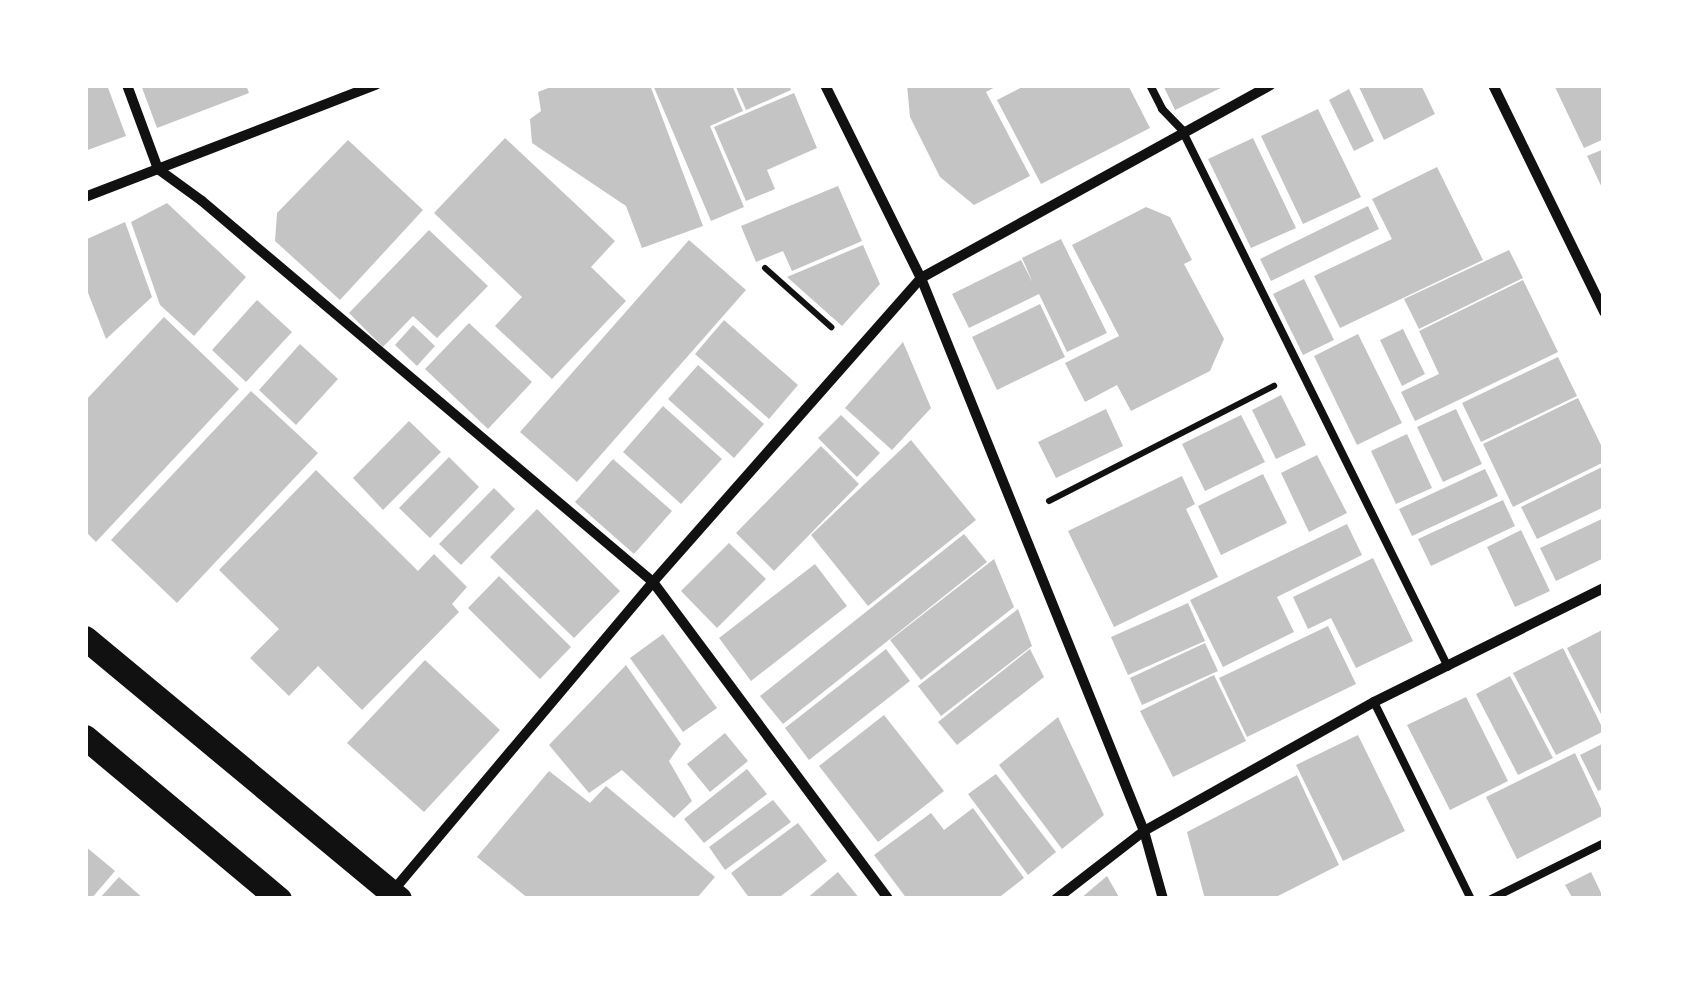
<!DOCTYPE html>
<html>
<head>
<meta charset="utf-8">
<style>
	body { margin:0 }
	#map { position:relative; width:1689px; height:984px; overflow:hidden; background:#fff; font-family:"PT Sans Narrow",sans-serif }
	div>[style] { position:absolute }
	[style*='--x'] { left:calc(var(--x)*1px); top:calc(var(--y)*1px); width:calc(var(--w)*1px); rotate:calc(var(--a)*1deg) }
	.building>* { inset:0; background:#c4c4c4 }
	.path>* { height:6px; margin:-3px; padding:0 3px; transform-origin:3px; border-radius:3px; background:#111 }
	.service>* { height:8px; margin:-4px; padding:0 4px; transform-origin:4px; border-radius:4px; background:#111 }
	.minor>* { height:10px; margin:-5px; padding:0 5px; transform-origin:5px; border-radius:5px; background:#111 }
	.primary>* { height:25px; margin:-12.5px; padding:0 12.5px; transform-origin:12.5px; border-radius:12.5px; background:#111 }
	span { translate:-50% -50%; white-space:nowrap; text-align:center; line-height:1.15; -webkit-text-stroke:10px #fff; paint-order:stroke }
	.frame { position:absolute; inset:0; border:88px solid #fff; pointer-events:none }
</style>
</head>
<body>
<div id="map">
	<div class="building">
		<div style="clip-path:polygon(85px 85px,107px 85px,126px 136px,85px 151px)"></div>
		<div style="clip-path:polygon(141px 85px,246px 85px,249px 93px,157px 128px)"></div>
		<div style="clip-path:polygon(556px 85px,650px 85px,703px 226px,642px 248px,626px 206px,532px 143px,530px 119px,541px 111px,538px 92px)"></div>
		<div style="clip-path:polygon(653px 85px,732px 85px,743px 111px,710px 126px,744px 207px,711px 221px)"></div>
		<div style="clip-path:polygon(735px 85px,789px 85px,791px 90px,746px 110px)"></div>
		<div style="clip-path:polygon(907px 85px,999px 85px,986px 92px,1030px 176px,974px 205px,940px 177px,910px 117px)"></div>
		<div style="clip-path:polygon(1026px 85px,1128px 85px,1150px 128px,1041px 184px,997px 100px)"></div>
		<div style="clip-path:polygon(1163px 85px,1227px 85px,1175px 110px)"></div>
		<div style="clip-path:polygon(1358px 85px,1421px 85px,1435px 114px,1384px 140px)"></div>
		<div style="clip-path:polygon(1554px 85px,1604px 85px,1604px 139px,1584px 148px)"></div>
		<div style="clip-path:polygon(1349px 89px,1374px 141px,1354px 151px,1329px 100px)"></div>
		<div style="clip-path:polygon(794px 93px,817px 148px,767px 170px,775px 189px,746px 201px,714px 127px)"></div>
		<div style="clip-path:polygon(1318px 109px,1361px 197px,1303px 224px,1261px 136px)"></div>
		<div style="clip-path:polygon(505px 138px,615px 241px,591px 267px,626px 301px,552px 379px,495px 326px,522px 297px,434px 213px)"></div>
		<div style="clip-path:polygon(1253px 138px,1296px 228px,1251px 248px,1208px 159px)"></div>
		<div style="clip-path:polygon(348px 140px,423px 210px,340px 300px,275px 241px,277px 213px)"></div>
		<div style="clip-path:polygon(1604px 149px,1604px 192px,1587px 156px)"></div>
		<div style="clip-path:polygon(1437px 167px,1483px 260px,1340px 328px,1314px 276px,1392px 239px,1372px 199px)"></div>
		<div style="clip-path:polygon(838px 186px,862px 241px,792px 271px,783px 251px,756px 262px,741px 226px)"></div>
		<div style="clip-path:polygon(167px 203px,246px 277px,194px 336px,160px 305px,131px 222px)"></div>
		<div style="clip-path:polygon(1368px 206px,1379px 229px,1271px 281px,1260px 259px)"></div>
		<div style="clip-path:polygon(1146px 207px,1170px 217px,1192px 260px,1184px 264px,1224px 339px,1210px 371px,1131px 411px,1117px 385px,1085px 402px,1065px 363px,1119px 336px,1072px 245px)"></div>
		<div style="clip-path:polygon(125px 222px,152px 297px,106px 339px,85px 285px,85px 240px)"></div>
		<div style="clip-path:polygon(429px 230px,488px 286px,437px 338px,413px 316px,383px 347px,349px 313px)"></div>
		<div style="clip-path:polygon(1061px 239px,1107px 333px,1067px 352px,1039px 294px,969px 328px,952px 294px,1021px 260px,1033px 283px,1022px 258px)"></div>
		<div style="clip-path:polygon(689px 240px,746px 290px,577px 482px,520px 432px)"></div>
		<div style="clip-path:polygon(863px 245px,880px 284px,842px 326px,787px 277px)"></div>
		<div style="clip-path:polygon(1509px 250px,1523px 278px,1419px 329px,1404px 299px)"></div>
		<div style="clip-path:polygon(1304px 279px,1334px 340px,1303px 355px,1273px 294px)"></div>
		<div style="clip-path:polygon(1523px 280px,1558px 352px,1415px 421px,1401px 392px,1439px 374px,1419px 331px)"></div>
		<div style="clip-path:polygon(257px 300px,292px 332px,246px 382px,212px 350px)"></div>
		<div style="clip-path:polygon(1040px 304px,1065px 357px,997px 390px,972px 337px)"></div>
		<div style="clip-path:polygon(164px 317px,239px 389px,96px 542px,85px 531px,85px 401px)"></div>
		<div style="clip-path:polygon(724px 320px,798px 385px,769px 419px,695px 354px)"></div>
		<div style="clip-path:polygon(469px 323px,532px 382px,488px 429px,425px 369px)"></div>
		<div style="clip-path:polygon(413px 325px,435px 346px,417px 366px,395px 345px)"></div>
		<div style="clip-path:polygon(1403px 329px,1425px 374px,1402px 386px,1380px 340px)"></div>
		<div style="clip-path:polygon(1358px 334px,1402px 423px,1357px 445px,1314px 356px)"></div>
		<div style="clip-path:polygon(903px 342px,931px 408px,892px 450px,845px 408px)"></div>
		<div style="clip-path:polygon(300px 344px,338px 379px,296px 425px,259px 390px)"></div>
		<div style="clip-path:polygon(1558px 357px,1577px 396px,1481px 442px,1462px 403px)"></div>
		<div style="clip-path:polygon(698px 365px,764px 424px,734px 458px,668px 399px)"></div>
		<div style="clip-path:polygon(251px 391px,318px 453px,177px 603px,111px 540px)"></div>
		<div style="clip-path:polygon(1281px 395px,1306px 445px,1276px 459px,1252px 410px)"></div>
		<div style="clip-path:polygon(1578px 398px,1604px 451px,1604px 462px,1513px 507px,1483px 444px)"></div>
		<div style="clip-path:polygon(663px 406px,722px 459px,681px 504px,623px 452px)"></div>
		<div style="clip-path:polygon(1106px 409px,1123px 446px,1056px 478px,1038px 442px)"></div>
		<div style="clip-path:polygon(1456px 409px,1482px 464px,1443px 482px,1417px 427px)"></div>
		<div style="clip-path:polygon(841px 415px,880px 453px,857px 477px,818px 438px)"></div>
		<div style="clip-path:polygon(1241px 415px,1265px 462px,1205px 491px,1182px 444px)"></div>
		<div style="clip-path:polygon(409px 421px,441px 452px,383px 510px,353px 478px)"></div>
		<div style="clip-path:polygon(1407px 434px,1432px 488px,1396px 504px,1371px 451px)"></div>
		<div style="clip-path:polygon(911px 440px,976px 520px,868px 606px,811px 535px)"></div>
		<div style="clip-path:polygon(821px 446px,859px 484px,774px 571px,736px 533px)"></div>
		<div style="clip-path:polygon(1317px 455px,1347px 513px,1309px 532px,1281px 473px)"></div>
		<div style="clip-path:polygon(449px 457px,479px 487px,430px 538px,399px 508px)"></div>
		<div style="clip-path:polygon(613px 459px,672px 511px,634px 554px,575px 502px)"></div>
		<div style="clip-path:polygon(1604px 466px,1604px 507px,1537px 539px,1521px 507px)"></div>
		<div style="clip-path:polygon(1485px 469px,1498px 496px,1412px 536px,1399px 509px)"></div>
		<div style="clip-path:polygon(316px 470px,418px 571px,434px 554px,467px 587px,452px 604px,459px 612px,362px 710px,318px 666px,289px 696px,250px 658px,279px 629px,219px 570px)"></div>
		<div style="clip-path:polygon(1263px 474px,1287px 523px,1221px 555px,1198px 506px)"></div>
		<div style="clip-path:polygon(1182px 476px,1195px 504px,1186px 509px,1218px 577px,1114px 627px,1068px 531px)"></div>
		<div style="clip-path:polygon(494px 488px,515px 509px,461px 565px,439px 544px)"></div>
		<div style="clip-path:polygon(1503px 500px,1515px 526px,1431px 566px,1418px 539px)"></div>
		<div style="clip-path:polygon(537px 509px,620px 591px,574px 638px,490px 557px)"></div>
		<div style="clip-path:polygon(1604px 518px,1604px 558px,1556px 581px,1540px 548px)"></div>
		<div style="clip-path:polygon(1347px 524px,1362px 555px,1277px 597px,1294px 632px,1223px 667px,1190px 600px)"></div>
		<div style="clip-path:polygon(1521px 530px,1550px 591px,1515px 607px,1487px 547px)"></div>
		<div style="clip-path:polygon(964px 534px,987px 562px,783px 724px,760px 696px)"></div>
		<div style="clip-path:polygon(729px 543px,766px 579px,717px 628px,681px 591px)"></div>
		<div style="clip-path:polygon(1373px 558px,1413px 641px,1356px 668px,1331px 618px,1308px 629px,1293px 597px)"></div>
		<div style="clip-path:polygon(994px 559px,1014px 607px,921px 680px,890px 640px)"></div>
		<div style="clip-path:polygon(815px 564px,847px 606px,751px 681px,719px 638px)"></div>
		<div style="clip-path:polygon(499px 576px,571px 647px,540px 679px,468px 608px)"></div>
		<div style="clip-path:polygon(1188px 603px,1205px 641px,1128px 675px,1111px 637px)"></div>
		<div style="clip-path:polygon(1018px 609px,1032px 646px,941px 716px,918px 686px)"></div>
		<div style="clip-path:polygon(1328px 626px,1356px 684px,1247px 737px,1219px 678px)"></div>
		<div style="clip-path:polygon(1604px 629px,1604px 720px,1567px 648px)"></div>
		<div style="clip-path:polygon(663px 634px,717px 708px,683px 732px,630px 658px)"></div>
		<div style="clip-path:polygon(1205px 643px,1218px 671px,1142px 705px,1130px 678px)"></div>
		<div style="clip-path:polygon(1563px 648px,1604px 731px,1556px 755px,1513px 673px)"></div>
		<div style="clip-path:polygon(886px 649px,910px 681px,809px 760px,785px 728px)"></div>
		<div style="clip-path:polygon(1030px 649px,1044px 677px,957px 745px,938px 722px)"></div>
		<div style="clip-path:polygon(425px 660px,500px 730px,424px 812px,347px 743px)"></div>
		<div style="clip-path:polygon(626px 665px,681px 744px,669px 761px,692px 801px,674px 818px,622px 770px,589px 793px,549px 745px)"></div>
		<div style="clip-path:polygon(1214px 675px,1246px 741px,1173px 777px,1140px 711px)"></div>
		<div style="clip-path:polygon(1510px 676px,1553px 758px,1518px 775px,1476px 694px)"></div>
		<div style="clip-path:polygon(1466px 697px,1508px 781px,1450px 810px,1407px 725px)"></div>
		<div style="clip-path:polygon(884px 715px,944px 791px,878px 842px,819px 766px)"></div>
		<div style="clip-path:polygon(1058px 717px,1104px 815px,1062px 849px,999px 765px)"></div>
		<div style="clip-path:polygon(725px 733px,748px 761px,710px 792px,687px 764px)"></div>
		<div style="clip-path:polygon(1358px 735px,1405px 831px,1343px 861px,1296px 765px)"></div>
		<div style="clip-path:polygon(1604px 743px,1604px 788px,1598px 791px,1580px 755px)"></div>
		<div style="clip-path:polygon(1575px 753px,1604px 815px,1517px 859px,1486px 797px)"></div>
		<div style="clip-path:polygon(747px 769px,767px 794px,704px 843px,684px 819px)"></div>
		<div style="clip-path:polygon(549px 771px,590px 803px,606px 786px,715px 877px,696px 899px,529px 899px,477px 857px)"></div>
		<div style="clip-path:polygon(996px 774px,1056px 852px,1028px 875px,968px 794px)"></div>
		<div style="clip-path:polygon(1297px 775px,1339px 865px,1272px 899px,1205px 899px,1187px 832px)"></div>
		<div style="clip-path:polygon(773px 800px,791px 822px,725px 870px,709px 847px)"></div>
		<div style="clip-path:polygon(973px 808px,1024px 878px,997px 899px,907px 899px,874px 855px,931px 813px,944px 830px)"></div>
		<div style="clip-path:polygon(798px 823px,827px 861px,777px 899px,750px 899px,731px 873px)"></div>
		<div style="clip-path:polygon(85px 846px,115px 871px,91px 899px,85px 899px)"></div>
		<div style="clip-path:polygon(838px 872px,860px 899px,806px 899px)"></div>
		<div style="clip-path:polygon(1591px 872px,1604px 899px,1573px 899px,1565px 885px)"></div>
		<div style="clip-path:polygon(1107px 876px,1120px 899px,1080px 899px)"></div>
		<div style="clip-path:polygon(119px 877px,144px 899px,99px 899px)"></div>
	</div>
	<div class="path">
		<div style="--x:765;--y:268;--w:89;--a:41.8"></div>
		<div style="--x:1049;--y:501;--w:253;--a:-27.1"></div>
	</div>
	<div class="service">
		<div style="--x:1150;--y:85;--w:27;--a:63"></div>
		<div style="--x:1162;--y:109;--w:29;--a:46"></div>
		<div style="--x:1182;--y:130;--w:599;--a:63.65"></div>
		<div style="--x:1374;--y:702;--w:220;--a:63.8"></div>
		<div style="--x:1491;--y:899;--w:126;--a:-26.4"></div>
	</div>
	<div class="minor">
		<div style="--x:127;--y:85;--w:90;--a:69.7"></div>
		<div style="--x:158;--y:169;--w:54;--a:36"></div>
		<div style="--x:202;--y:201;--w:590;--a:40.19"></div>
		<div style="--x:653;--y:582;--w:395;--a:53.4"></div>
		<div style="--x:825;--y:85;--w:216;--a:63.6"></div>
		<div style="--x:921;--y:278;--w:596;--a:68.04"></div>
		<div style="--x:1144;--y:831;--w:71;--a:74.4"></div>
		<div style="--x:1493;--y:85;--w:253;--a:63.9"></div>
		<div style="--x:85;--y:197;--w:312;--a:-21.1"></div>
		<div style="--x:392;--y:892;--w:405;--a:-49.9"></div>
		<div style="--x:653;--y:582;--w:405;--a:-48.6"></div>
		<div style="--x:921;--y:278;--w:399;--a:-28.9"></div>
		<div style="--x:1056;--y:899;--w:111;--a:-37.7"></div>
		<div style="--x:1144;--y:831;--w:264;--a:-29.3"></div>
		<div style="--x:1374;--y:702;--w:257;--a:-26.4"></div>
	</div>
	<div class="primary">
		<div style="--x:85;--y:638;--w:408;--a:39.7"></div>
		<div style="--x:85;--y:737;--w:253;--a:39.9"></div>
	</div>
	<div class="frame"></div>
</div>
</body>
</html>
